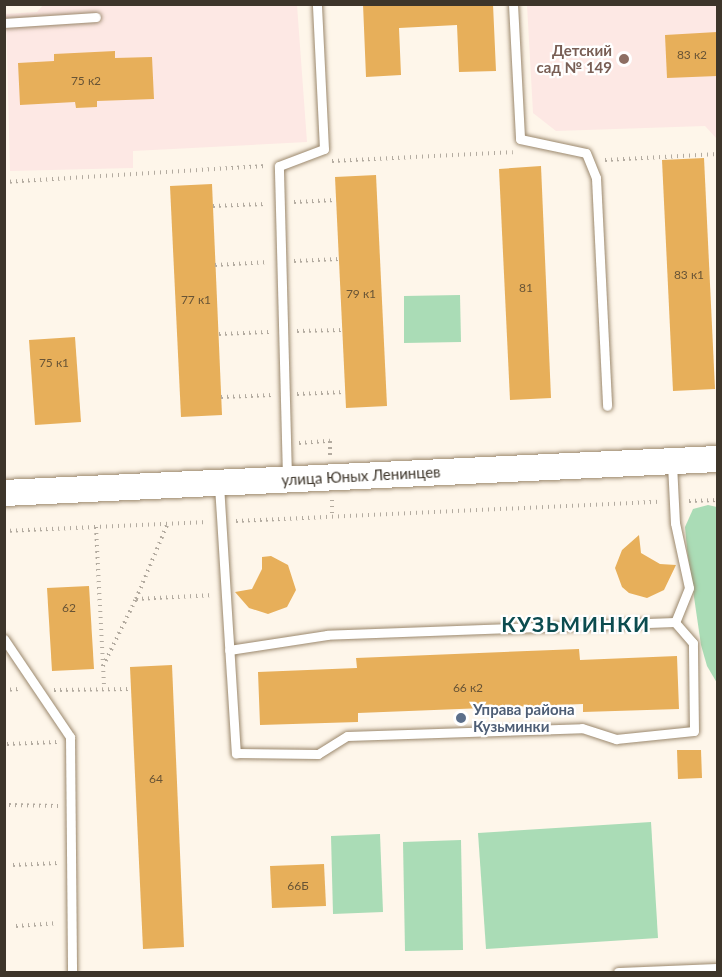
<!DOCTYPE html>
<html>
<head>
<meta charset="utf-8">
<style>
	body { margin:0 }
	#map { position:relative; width:722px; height:977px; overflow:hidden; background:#fef6ea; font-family:Lato,sans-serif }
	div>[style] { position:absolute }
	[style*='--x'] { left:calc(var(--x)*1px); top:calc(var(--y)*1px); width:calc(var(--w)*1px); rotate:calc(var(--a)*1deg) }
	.education>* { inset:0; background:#fde8e4 }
	.green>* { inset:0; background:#aadcb6 }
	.building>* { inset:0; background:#e7af5a }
	.path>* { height:4px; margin-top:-2px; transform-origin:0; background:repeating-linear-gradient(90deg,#b3aba0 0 1.5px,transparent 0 6px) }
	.roads { filter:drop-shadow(0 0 2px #9b886d) drop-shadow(0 0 2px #9b886d) }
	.lane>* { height:9px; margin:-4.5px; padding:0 4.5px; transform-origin:4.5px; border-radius:4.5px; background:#fff }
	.secondary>* { height:26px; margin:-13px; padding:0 13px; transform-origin:13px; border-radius:13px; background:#fff }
	.dots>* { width:16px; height:16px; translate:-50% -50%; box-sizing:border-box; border:3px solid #fff; border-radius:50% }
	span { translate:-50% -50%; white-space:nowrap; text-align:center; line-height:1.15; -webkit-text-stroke:4.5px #fff; paint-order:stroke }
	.number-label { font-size:12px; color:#685436 }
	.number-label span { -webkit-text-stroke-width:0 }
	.education-label { font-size:15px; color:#785e54; font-weight:700 }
	.right { translate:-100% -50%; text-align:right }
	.street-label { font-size:15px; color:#3d352a }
	.service-label { font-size:15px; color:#4e5e75; font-weight:700 }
	.left { translate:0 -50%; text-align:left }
	.district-label { font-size:21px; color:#0c4c50; font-weight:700; letter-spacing:1.5px }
	.frame { position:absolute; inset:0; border:6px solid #3d352a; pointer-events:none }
</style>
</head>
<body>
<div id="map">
	<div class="education">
		<div style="clip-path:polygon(44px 4px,297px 5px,307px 142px,133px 151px,133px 168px,10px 171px,6px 14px,37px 12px)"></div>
		<div style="clip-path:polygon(527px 5px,717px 5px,717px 139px,705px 126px,556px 131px,533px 113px)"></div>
	</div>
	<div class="green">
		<div style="clip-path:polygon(460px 295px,461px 342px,404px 343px,404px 296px)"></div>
		<div style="clip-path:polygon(708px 505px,717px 507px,717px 683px,707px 666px,701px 645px,687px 549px,685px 527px,693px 509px)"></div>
		<div style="clip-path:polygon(651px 822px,658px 938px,486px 949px,478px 833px)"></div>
		<div style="clip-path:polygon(380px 834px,383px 912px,333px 914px,331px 836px)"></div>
		<div style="clip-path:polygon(461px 840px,463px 950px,405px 951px,403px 842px)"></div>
	</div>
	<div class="building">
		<div style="clip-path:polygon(363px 4px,493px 4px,496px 71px,459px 72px,457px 25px,399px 28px,401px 75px,366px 77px)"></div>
		<div style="clip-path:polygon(717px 32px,717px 76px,667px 78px,665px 35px)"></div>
		<div style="clip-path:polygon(115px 51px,115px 58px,152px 57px,154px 99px,97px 101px,97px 107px,76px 108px,75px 102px,20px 105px,18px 63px,54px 61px,54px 54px)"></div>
		<div style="clip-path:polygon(704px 158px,715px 389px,673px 391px,662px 160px)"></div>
		<div style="clip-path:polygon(541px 166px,551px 398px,510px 400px,499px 169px)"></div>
		<div style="clip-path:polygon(376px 175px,387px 406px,346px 408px,335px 177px)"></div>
		<div style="clip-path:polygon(212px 184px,222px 415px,181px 417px,170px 186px)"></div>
		<div style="clip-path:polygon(75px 337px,81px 422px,35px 425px,29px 340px)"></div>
		<div style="clip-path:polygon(639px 535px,641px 553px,660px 564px,676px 565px,664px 590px,647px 598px,629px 593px,622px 587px,615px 568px,622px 550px)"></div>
		<div style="clip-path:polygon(271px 556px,288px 565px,296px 590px,287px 607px,268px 614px,249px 608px,235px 592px,252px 589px,262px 569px,262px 557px)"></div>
		<div style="clip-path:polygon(89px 586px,94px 669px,52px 671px,47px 588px)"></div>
		<div style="clip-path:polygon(579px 649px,580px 660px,677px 656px,679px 709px,583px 712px,583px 704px,358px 713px,358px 722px,260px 725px,258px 672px,357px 668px,356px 658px)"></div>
		<div style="clip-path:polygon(172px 665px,184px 947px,143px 949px,130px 667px)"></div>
		<div style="clip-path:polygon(677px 750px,701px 750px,702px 778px,678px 779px)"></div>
		<div style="clip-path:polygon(324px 864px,326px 906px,272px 908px,270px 866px)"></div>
	</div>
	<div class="path">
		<div style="--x:605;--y:160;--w:113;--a:-3"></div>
		<div style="--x:332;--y:161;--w:181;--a:-2.8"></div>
		<div style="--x:4;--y:182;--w:262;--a:-3.5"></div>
		<div style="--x:294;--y:202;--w:42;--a:-2.7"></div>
		<div style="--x:213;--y:206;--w:53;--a:-2.2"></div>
		<div style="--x:294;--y:261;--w:45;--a:-2.5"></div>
		<div style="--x:215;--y:265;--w:54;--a:-3.2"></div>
		<div style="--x:297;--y:331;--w:45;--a:-1.3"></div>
		<div style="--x:219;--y:334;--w:50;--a:-2.3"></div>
		<div style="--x:297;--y:394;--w:48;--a:-2.4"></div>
		<div style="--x:221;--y:397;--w:51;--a:-2.2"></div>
		<div style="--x:299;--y:443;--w:31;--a:-4"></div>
		<div style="--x:330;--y:441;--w:15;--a:90"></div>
		<div style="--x:332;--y:500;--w:17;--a:90"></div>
		<div style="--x:689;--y:501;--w:29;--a:-2"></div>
		<div style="--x:236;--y:521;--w:424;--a:-2.6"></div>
		<div style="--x:96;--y:527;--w:160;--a:87.1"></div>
		<div style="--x:4;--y:531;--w:204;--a:-2.5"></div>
		<div style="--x:136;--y:599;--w:80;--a:-67.3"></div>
		<div style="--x:103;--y:666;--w:75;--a:-63.8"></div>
		<div style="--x:136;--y:599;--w:77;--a:-3"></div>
		<div style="--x:4;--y:690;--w:15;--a:-4"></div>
		<div style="--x:54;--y:690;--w:77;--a:-0.7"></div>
		<div style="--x:7;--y:744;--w:50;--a:-2.3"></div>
		<div style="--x:9;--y:805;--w:49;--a:1.2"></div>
		<div style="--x:13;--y:865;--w:45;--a:-2.5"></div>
		<div style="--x:16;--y:926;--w:42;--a:-4.1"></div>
	</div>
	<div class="roads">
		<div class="lane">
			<div style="--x:513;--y:4;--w:135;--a:87"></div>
			<div style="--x:520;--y:139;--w:67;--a:12"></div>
			<div style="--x:586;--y:153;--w:27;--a:68"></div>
			<div style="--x:596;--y:178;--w:228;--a:87.2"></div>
			<div style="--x:4;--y:23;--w:92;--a:-3.7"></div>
			<div style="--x:672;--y:464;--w:59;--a:87.1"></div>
			<div style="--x:675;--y:523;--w:66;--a:77.8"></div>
			<div style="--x:689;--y:588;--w:37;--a:112"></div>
			<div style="--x:287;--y:477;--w:311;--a:-91.5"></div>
			<div style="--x:279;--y:166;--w:48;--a:-20.7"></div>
			<div style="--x:324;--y:149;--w:145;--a:-92.8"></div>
			<div style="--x:219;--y:485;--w:269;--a:86.4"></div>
			<div style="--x:236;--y:753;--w:82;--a:0.7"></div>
			<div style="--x:318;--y:754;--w:34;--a:-32"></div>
			<div style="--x:347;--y:736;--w:235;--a:-1.9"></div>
			<div style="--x:582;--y:728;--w:36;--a:18"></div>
			<div style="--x:616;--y:739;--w:78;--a:-5.9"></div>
			<div style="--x:694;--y:731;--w:88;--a:-90.7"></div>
			<div style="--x:693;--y:643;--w:28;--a:-131"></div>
			<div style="--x:675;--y:622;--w:348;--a:177.9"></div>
			<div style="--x:327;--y:635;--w:99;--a:171.3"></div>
			<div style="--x:4;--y:639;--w:118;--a:56"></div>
			<div style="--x:70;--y:737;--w:235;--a:89.5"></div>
			<div style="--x:618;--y:972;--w:100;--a:-2.3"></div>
		</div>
		<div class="secondary">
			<div style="--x:4;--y:493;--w:715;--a:-2.73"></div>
		</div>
	</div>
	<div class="dots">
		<div style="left:624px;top:59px;background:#8d6e63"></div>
		<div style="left:461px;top:718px;background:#5c6f8a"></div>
	</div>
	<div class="number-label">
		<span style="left:692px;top:55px">83 к2</span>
		<span style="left:86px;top:81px">75 к2</span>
		<span style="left:689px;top:275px">83 к1</span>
		<span style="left:526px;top:288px">81</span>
		<span style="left:361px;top:294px">79 к1</span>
		<span style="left:196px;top:300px">77 к1</span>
		<span style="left:54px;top:363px">75 к1</span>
		<span style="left:69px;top:608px">62</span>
		<span style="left:468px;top:688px">66 к2</span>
		<span style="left:156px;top:779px">64</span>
		<span style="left:298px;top:886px">66Б</span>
	</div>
	<div class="education-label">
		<span class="right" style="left:612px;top:59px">Детский<br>сад № 149</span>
	</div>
	<div class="street-label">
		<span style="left:361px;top:476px;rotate:-3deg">улица Юных Ленинцев</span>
	</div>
	<div class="service-label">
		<span class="left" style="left:473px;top:718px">Управа района<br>Кузьминки</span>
	</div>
	<div class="district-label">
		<span style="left:576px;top:624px">КУЗЬМИНКИ</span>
	</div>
	<div class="frame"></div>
</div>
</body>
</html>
